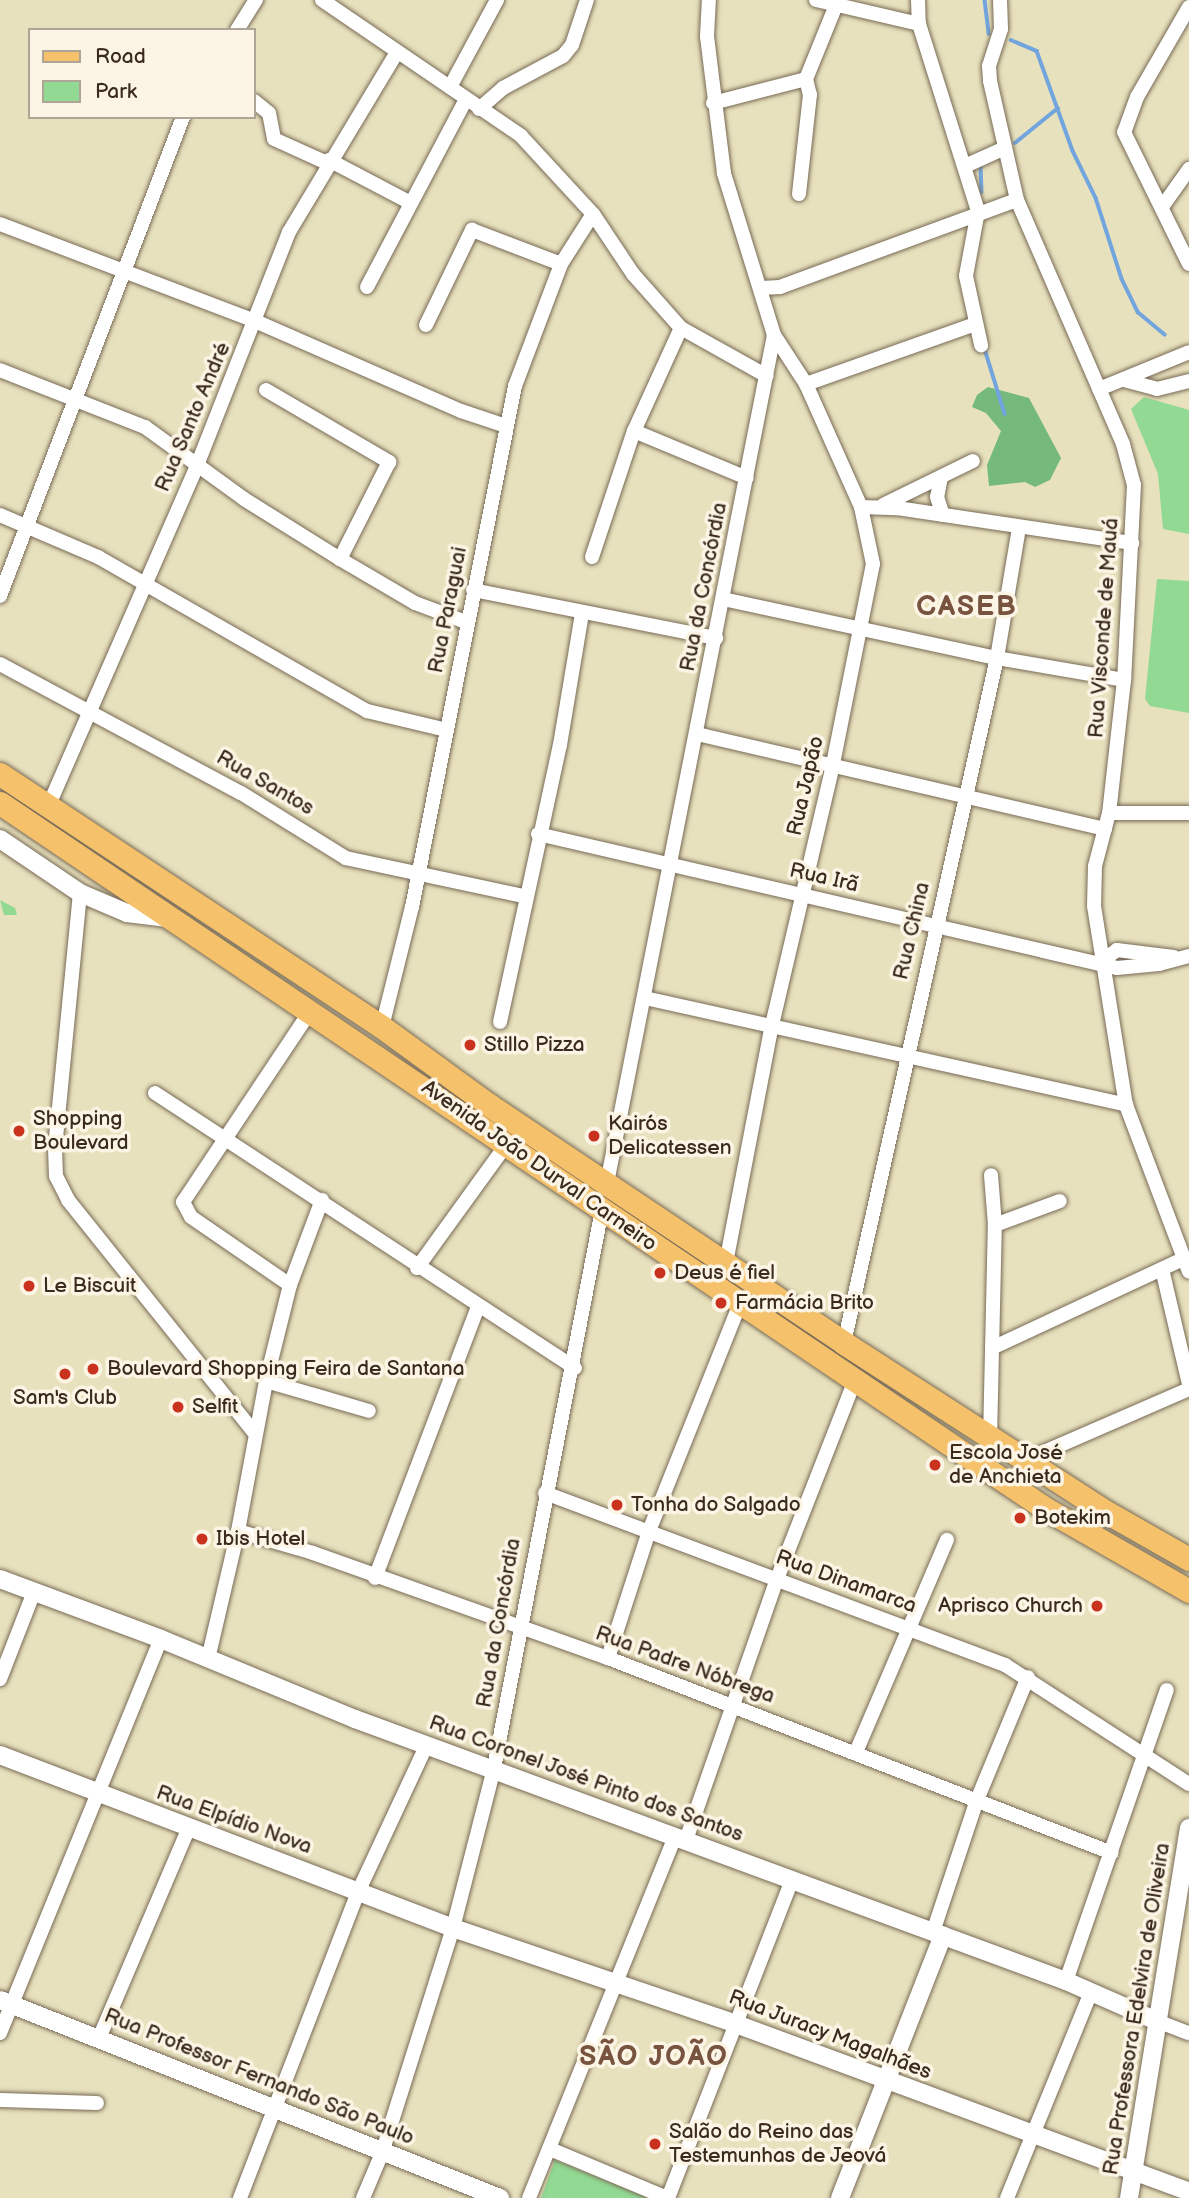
<!DOCTYPE html>
<html>
<head>
<meta charset="utf-8">
<style>
	body { margin:0 }
	#map { position:relative; width:1189px; height:2198px; overflow:hidden; background:#e8e1bd; font-family:"Balsamiq Sans",sans-serif }
	div>[style] { position:absolute }
	[style*='--x'] { left:calc(var(--x)*1px); top:calc(var(--y)*1px); width:calc(var(--w)*1px); rotate:calc(var(--a)*1deg) }
	.green>* { inset:0; background:#92d993 }
	.forest>* { inset:0; background:#75b97d }
	.stream>* { height:3.5px; margin:-1.75px; padding:0 1.75px; transform-origin:1.75px; border-radius:1.75px; background:#72a5de }
	.roads { filter:drop-shadow(0 0 2px #786a56) drop-shadow(0 0 2px #786a56) }
	.minor>* { height:14px; margin:-7px; padding:0 7px; transform-origin:7px; border-radius:7px; background:#fff }
	.tertiary>* { height:18px; margin:-9px; padding:0 9px; transform-origin:9px; border-radius:9px; background:#fff }
	.primary>* { height:23px; margin:-11.5px; padding:0 11.5px; transform-origin:11.5px; border-radius:11.5px; background:#f5c16b }
	.dots>* { width:19px; height:19px; translate:-50% -50%; box-sizing:border-box; border:4px solid #fcf5e5; border-radius:50% }
	span { translate:-50% -50%; white-space:nowrap; text-align:center; line-height:1.15; -webkit-text-stroke:7px #fcf5e5; paint-order:stroke }
	.street-label { font-size:21px; color:#3b2a1e }
	.poi-label { font-size:21px; color:#3b2a1e }
	.left { translate:0 -50%; text-align:left }
	.right { translate:-100% -50%; text-align:right }
	.district-label { font-size:28px; color:#785340; font-weight:700; letter-spacing:2px }
	.legend { position:absolute; left:28px; top:28px; width:228px; height:91px; box-sizing:border-box; background:#fcf5e5; border:2px solid #afa495; margin:0; padding:9px 12px; list-style:none; font-size:21px; color:#3b2a1e }
	.legend li { display:flex; align-items:center; gap:14px; height:35px }
	.legend b { width:35px; border:2px solid #afa495 }
</style>
</head>
<body>
<div id="map">
	<div class="green">
		<div style="clip-path:polygon(1144px 397px,1189px 410px,1189px 534px,1163px 529px,1158px 474px,1131px 409px)"></div>
		<div style="clip-path:polygon(1157px 579px,1189px 581px,1189px 713px,1150px 706px,1145px 699px)"></div>
		<div style="clip-path:polygon(0 900px,15px 908px,17px 915px,4px 915px)"></div>
		<div style="clip-path:polygon(555px 2160px,648px 2198px,541px 2198px)"></div>
	</div>
	<div class="forest">
		<div style="clip-path:polygon(988px 387px,1029px 398px,1061px 458px,1050px 480px,1035px 487px,1025px 482px,989px 486px,987px 465px,1001px 431px,986px 413px,972px 407px,977px 395px)"></div>
	</div>
	<div class="stream">
		<div style="--x:985;--y:0;--w:34;--a:83"></div>
		<div style="--x:1011;--y:40;--w:28;--a:23"></div>
		<div style="--x:1037;--y:51;--w:106;--a:70.2"></div>
		<div style="--x:1073;--y:151;--w:52;--a:63.9"></div>
		<div style="--x:1096;--y:198;--w:85;--a:72.2"></div>
		<div style="--x:1122;--y:279;--w:37;--a:64"></div>
		<div style="--x:1138;--y:312;--w:35;--a:40"></div>
		<div style="--x:1015;--y:143;--w:55;--a:-39.1"></div>
		<div style="--x:981;--y:165;--w:27;--a:88"></div>
		<div style="--x:984;--y:346;--w:71;--a:72.8"></div>
	</div>
	<div class="roads">
		<div class="minor">
			<div style="--x:322;--y:0;--w:241;--a:34.3"></div>
			<div style="--x:521;--y:136;--w:106;--a:47.3"></div>
			<div style="--x:593;--y:214;--w:72;--a:56.3"></div>
			<div style="--x:633;--y:274;--w:72;--a:48.4"></div>
			<div style="--x:681;--y:328;--w:98;--a:29.2"></div>
			<div style="--x:816;--y:0;--w:106;--a:13.1"></div>
			<div style="--x:918;--y:0;--w:24;--a:88"></div>
			<div style="--x:919;--y:24;--w:196;--a:72.5"></div>
			<div style="--x:978;--y:211;--w:66;--a:100.5"></div>
			<div style="--x:966;--y:276;--w:71;--a:77.7"></div>
			<div style="--x:1000;--y:0;--w:29;--a:88"></div>
			<div style="--x:1001;--y:29;--w:39;--a:108"></div>
			<div style="--x:989;--y:66;--w:15;--a:86"></div>
			<div style="--x:990;--y:81;--w:122;--a:77.2"></div>
			<div style="--x:1017;--y:200;--w:266;--a:66.5"></div>
			<div style="--x:1123;--y:444;--w:42;--a:75"></div>
			<div style="--x:1134;--y:485;--w:195;--a:92.9"></div>
			<div style="--x:1124;--y:680;--w:134;--a:96.4"></div>
			<div style="--x:1109;--y:813;--w:55;--a:104.8"></div>
			<div style="--x:1095;--y:866;--w:40;--a:91.4"></div>
			<div style="--x:1094;--y:906;--w:202;--a:80.9"></div>
			<div style="--x:1126;--y:1105;--w:178;--a:69.3"></div>
			<div style="--x:1189;--y:7;--w:104;--a:120"></div>
			<div style="--x:1137;--y:97;--w:37;--a:110"></div>
			<div style="--x:1124;--y:132;--w:147;--a:63.8"></div>
			<div style="--x:237;--y:30;--w:36;--a:-58"></div>
			<div style="--x:450;--y:87;--w:99;--a:-61.6"></div>
			<div style="--x:254;--y:101;--w:19;--a:39"></div>
			<div style="--x:269;--y:113;--w:26;--a:79"></div>
			<div style="--x:274;--y:139;--w:58;--a:24.4"></div>
			<div style="--x:713;--y:103;--w:96;--a:-14.5"></div>
			<div style="--x:806;--y:79;--w:85;--a:-67.9"></div>
			<div style="--x:479;--y:109;--w:32;--a:-41"></div>
			<div style="--x:503;--y:88;--w:68;--a:-28.1"></div>
			<div style="--x:563;--y:56;--w:14;--a:-51"></div>
			<div style="--x:572;--y:45;--w:47;--a:-71.6"></div>
			<div style="--x:329;--y:160;--w:90;--a:27.7"></div>
			<div style="--x:965;--y:166;--w:44;--a:-24.2"></div>
			<div style="--x:799;--y:194;--w:100;--a:-83.7"></div>
			<div style="--x:810;--y:95;--w:16;--a:-104"></div>
			<div style="--x:1162;--y:207;--w:47;--a:-54.6"></div>
			<div style="--x:0;--y:224;--w:273;--a:20.8"></div>
			<div style="--x:255;--y:321;--w:225;--a:23.6"></div>
			<div style="--x:461;--y:411;--w:47;--a:18.4"></div>
			<div style="--x:367;--y:287;--w:212;--a:-62.2"></div>
			<div style="--x:762;--y:288;--w:18;--a:-3"></div>
			<div style="--x:780;--y:287;--w:252;--a:-20.2"></div>
			<div style="--x:426;--y:325;--w:106;--a:-64.2"></div>
			<div style="--x:472;--y:230;--w:95;--a:20.9"></div>
			<div style="--x:0;--y:370;--w:156;--a:21.5"></div>
			<div style="--x:145;--y:427;--w:122;--a:36"></div>
			<div style="--x:244;--y:499;--w:113;--a:32"></div>
			<div style="--x:340;--y:559;--w:87;--a:30.4"></div>
			<div style="--x:415;--y:603;--w:54;--a:20.4"></div>
			<div style="--x:1124;--y:380;--w:34;--a:15"></div>
			<div style="--x:1157;--y:389;--w:33;--a:-14"></div>
			<div style="--x:806;--y:384;--w:179;--a:-19.5"></div>
			<div style="--x:1099;--y:389;--w:97;--a:-22.3"></div>
			<div style="--x:266;--y:390;--w:143;--a:30.3"></div>
			<div style="--x:389;--y:462;--w:109;--a:116.8"></div>
			<div style="--x:634;--y:431;--w:122;--a:22.6"></div>
			<div style="--x:941;--y:477;--w:20;--a:101"></div>
			<div style="--x:937;--y:497;--w:19;--a:72"></div>
			<div style="--x:883;--y:505;--w:100;--a:-26.1"></div>
			<div style="--x:861;--y:507;--w:36;--a:2"></div>
			<div style="--x:897;--y:508;--w:238;--a:8.5"></div>
			<div style="--x:0;--y:515;--w:107;--a:23.2"></div>
			<div style="--x:98;--y:557;--w:310;--a:29.8"></div>
			<div style="--x:367;--y:711;--w:82;--a:13.4"></div>
			<div style="--x:592;--y:557;--w:133;--a:-71.6"></div>
			<div style="--x:634;--y:431;--w:113;--a:-65.5"></div>
			<div style="--x:473;--y:590;--w:248;--a:11.2"></div>
			<div style="--x:0;--y:596;--w:513;--a:-69.09"></div>
			<div style="--x:723;--y:599;--w:280;--a:12.2"></div>
			<div style="--x:997;--y:658;--w:129;--a:9.8"></div>
			<div style="--x:0;--y:664;--w:273;--a:28.2"></div>
			<div style="--x:241;--y:793;--w:123;--a:31.8"></div>
			<div style="--x:346;--y:858;--w:182;--a:12.1"></div>
			<div style="--x:697;--y:734;--w:419;--a:13.1"></div>
			<div style="--x:48;--y:807;--w:375;--a:-66.4"></div>
			<div style="--x:198;--y:463;--w:248;--a:-68.5"></div>
			<div style="--x:289;--y:232;--w:208;--a:-59"></div>
			<div style="--x:1109;--y:813;--w:80;--a:0"></div>
			<div style="--x:538;--y:834;--w:594;--a:13.03"></div>
			<div style="--x:1117;--y:968;--w:42;--a:-5.4"></div>
			<div style="--x:1159;--y:964;--w:31;--a:-15"></div>
			<div style="--x:80;--y:893;--w:256;--a:95.6"></div>
			<div style="--x:55;--y:1148;--w:28;--a:88"></div>
			<div style="--x:56;--y:1176;--w:27;--a:63"></div>
			<div style="--x:68;--y:1200;--w:297;--a:51.3"></div>
			<div style="--x:1101;--y:962;--w:20;--a:-37"></div>
			<div style="--x:1117;--y:950;--w:57;--a:7"></div>
			<div style="--x:645;--y:998;--w:493;--a:12.5"></div>
			<div style="--x:500;--y:1022;--w:283;--a:-77.8"></div>
			<div style="--x:560;--y:745;--w:134;--a:-80.5"></div>
			<div style="--x:382;--y:1027;--w:124;--a:-76"></div>
			<div style="--x:412;--y:907;--w:531;--a:-78.82"></div>
			<div style="--x:515;--y:386;--w:130;--a:-69.3"></div>
			<div style="--x:561;--y:264;--w:59;--a:-57.4"></div>
			<div style="--x:155;--y:1093;--w:502;--a:33.22"></div>
			<div style="--x:607;--y:1183;--w:864;--a:-78.86"></div>
			<div style="--x:774;--y:335;--w:170;--a:-107.2"></div>
			<div style="--x:724;--y:173;--w:138;--a:-97.1"></div>
			<div style="--x:707;--y:36;--w:36;--a:-87"></div>
			<div style="--x:995;--y:1225;--w:69;--a:-20.3"></div>
			<div style="--x:726;--y:1263;--w:242;--a:-79.1"></div>
			<div style="--x:772;--y:1025;--w:268;--a:-76.8"></div>
			<div style="--x:833;--y:764;--w:204;--a:-78.7"></div>
			<div style="--x:873;--y:564;--w:58;--a:-101.9"></div>
			<div style="--x:861;--y:507;--w:135;--a:-114.1"></div>
			<div style="--x:806;--y:384;--w:59;--a:-123.1"></div>
			<div style="--x:417;--y:1268;--w:152;--a:-54.1"></div>
			<div style="--x:1162;--y:1269;--w:118;--a:76.8"></div>
			<div style="--x:290;--y:1285;--w:120;--a:-145.5"></div>
			<div style="--x:191;--y:1217;--w:17;--a:-118"></div>
			<div style="--x:183;--y:1202;--w:231;--a:-56.3"></div>
			<div style="--x:844;--y:1343;--w:702;--a:-77.41"></div>
			<div style="--x:997;--y:658;--w:132;--a:-80.4"></div>
			<div style="--x:992;--y:1348;--w:211;--a:-25"></div>
			<div style="--x:266;--y:1381;--w:107;--a:16.2"></div>
			<div style="--x:990;--y:1439;--w:214;--a:-88.7"></div>
			<div style="--x:995;--y:1225;--w:50;--a:-94.6"></div>
			<div style="--x:1028;--y:1459;--w:176;--a:-23.5"></div>
			<div style="--x:545;--y:1493;--w:491;--a:20.5"></div>
			<div style="--x:1005;--y:1665;--w:219;--a:32.9"></div>
			<div style="--x:238;--y:1531;--w:78;--a:16.3"></div>
			<div style="--x:313;--y:1553;--w:313;--a:19.6"></div>
			<div style="--x:608;--y:1658;--w:540;--a:21.15"></div>
			<div style="--x:375;--y:1578;--w:290;--a:-69.2"></div>
			<div style="--x:608;--y:1658;--w:133;--a:-72.1"></div>
			<div style="--x:649;--y:1531;--w:248;--a:-68.2"></div>
			<div style="--x:208;--y:1659;--w:131;--a:-76.8"></div>
			<div style="--x:238;--y:1531;--w:153;--a:-79.4"></div>
			<div style="--x:266;--y:1381;--w:99;--a:-76"></div>
			<div style="--x:290;--y:1285;--w:91;--a:-69.4"></div>
			<div style="--x:0;--y:1679;--w:93;--a:-68.7"></div>
			<div style="--x:856;--y:1752;--w:231;--a:-66.8"></div>
			<div style="--x:686;--y:1840;--w:276;--a:-70.8"></div>
			<div style="--x:777;--y:1579;--w:217;--a:-68.6"></div>
			<div style="--x:933;--y:1932;--w:139;--a:-71.6"></div>
			<div style="--x:977;--y:1800;--w:133;--a:-67.5"></div>
			<div style="--x:1066;--y:1981;--w:308;--a:-70.9"></div>
			<div style="--x:1157;--y:2021;--w:34;--a:21"></div>
			<div style="--x:0;--y:2033;--w:426;--a:-67.8"></div>
			<div style="--x:100;--y:2036;--w:227;--a:-66.9"></div>
			<div style="--x:0;--y:2100;--w:97;--a:1.8"></div>
			<div style="--x:550;--y:2149;--w:127;--a:22.7"></div>
			<div style="--x:240;--y:2198;--w:330;--a:-68.9"></div>
			<div style="--x:359;--y:1890;--w:161;--a:-65"></div>
			<div style="--x:363;--y:2198;--w:49;--a:-67.1"></div>
			<div style="--x:382;--y:2153;--w:236;--a:-72.5"></div>
			<div style="--x:453;--y:1928;--w:165;--a:-75.6"></div>
			<div style="--x:494;--y:1768;--w:568;--a:-79.05"></div>
			<div style="--x:529;--y:2198;--w:390;--a:-68"></div>
			<div style="--x:668;--y:2198;--w:341;--a:-68.7"></div>
			<div style="--x:1007;--y:2198;--w:222;--a:-67.8"></div>
		</div>
		<div class="tertiary">
			<div style="--x:0;--y:839;--w:97;--a:34"></div>
			<div style="--x:80;--y:893;--w:51;--a:23.1"></div>
			<div style="--x:127;--y:913;--w:41;--a:7"></div>
			<div style="--x:0;--y:1579;--w:172;--a:20.4"></div>
			<div style="--x:161;--y:1639;--w:210;--a:22.4"></div>
			<div style="--x:355;--y:1719;--w:758;--a:20.23"></div>
			<div style="--x:1066;--y:1981;--w:99;--a:23.7"></div>
			<div style="--x:0;--y:1755;--w:485;--a:20.9"></div>
			<div style="--x:453;--y:1928;--w:299;--a:18.7"></div>
			<div style="--x:736;--y:2024;--w:483;--a:20.3"></div>
			<div style="--x:0;--y:2000;--w:538;--a:21.6"></div>
			<div style="--x:840;--y:2198;--w:282;--a:-68.6"></div>
			<div style="--x:1129;--y:2198;--w:375;--a:-80.8"></div>
		</div>
		<div class="primary">
			<div style="--x:0;--y:774;--w:458;--a:33.5"></div>
			<div style="--x:382;--y:1027;--w:132;--a:36.1"></div>
			<div style="--x:489;--y:1105;--w:427;--a:33.8"></div>
			<div style="--x:844;--y:1343;--w:314;--a:32.8"></div>
			<div style="--x:1108;--y:1513;--w:93;--a:29.6"></div>
			<div style="--x:0;--y:803;--w:1262;--a:34.02"></div>
			<div style="--x:1046;--y:1509;--w:165;--a:29.8"></div>
		</div>
	</div>
	<div class="dots">
		<div style="left:470px;top:1045px;background:#c8321e"></div>
		<div style="left:19px;top:1131px;background:#c8321e"></div>
		<div style="left:594px;top:1136px;background:#c8321e"></div>
		<div style="left:660px;top:1273px;background:#c8321e"></div>
		<div style="left:29px;top:1286px;background:#c8321e"></div>
		<div style="left:721px;top:1303px;background:#c8321e"></div>
		<div style="left:93px;top:1369px;background:#c8321e"></div>
		<div style="left:65px;top:1374px;background:#c8321e"></div>
		<div style="left:178px;top:1407px;background:#c8321e"></div>
		<div style="left:935px;top:1465px;background:#c8321e"></div>
		<div style="left:617px;top:1505px;background:#c8321e"></div>
		<div style="left:1020px;top:1518px;background:#c8321e"></div>
		<div style="left:202px;top:1539px;background:#c8321e"></div>
		<div style="left:1097px;top:1606px;background:#c8321e"></div>
		<div style="left:655px;top:2144px;background:#c8321e"></div>
	</div>
	<div class="street-label">
		<span style="left:193px;top:417px;rotate:-67deg">Rua Santo André</span>
		<span style="left:704px;top:587px;rotate:-79deg">Rua da Concórdia</span>
		<span style="left:448px;top:610px;rotate:-79deg">Rua Paraguai</span>
		<span style="left:1104px;top:628px;rotate:-86deg">Rua Visconde de Mauá</span>
		<span style="left:265px;top:783px;rotate:30deg">Rua Santos</span>
		<span style="left:806px;top:786px;rotate:-77deg">Rua Japão</span>
		<span style="left:824px;top:878px;rotate:13deg">Rua Irã</span>
		<span style="left:912px;top:931px;rotate:-77deg">Rua China</span>
		<span style="left:539px;top:1166px;rotate:35deg">Avenida João Durval Carneiro</span>
		<span style="left:846px;top:1582px;rotate:20deg">Rua Dinamarca</span>
		<span style="left:499px;top:1623px;rotate:-80deg">Rua da Concórdia</span>
		<span style="left:685px;top:1665px;rotate:20deg">Rua Padre Nóbrega</span>
		<span style="left:586px;top:1779px;rotate:20deg">Rua Coronel José Pinto dos Santos</span>
		<span style="left:234px;top:1820px;rotate:20deg">Rua Elpídio Nova</span>
		<span style="left:1137px;top:2009px;rotate:-81deg">Rua Professora Edelvira de Oliveira</span>
		<span style="left:830px;top:2035px;rotate:21deg">Rua Juracy Magalhães</span>
		<span style="left:259px;top:2077px;rotate:22deg">Rua Professor Fernando São Paulo</span>
	</div>
	<div class="poi-label">
		<span class="left" style="left:484px;top:1045px">Stillo Pizza</span>
		<span class="left" style="left:33px;top:1131px">Shopping<br>Boulevard</span>
		<span class="left" style="left:608px;top:1136px">Kairós<br>Delicatessen</span>
		<span class="left" style="left:674px;top:1273px">Deus é fiel</span>
		<span class="left" style="left:43px;top:1286px">Le Biscuit</span>
		<span class="left" style="left:735px;top:1303px">Farmácia Brito</span>
		<span class="left" style="left:107px;top:1369px">Boulevard Shopping Feira de Santana</span>
		<span style="left:65px;top:1398px">Sam's Club</span>
		<span class="left" style="left:192px;top:1407px">Selfit</span>
		<span class="left" style="left:949px;top:1465px">Escola José<br>de Anchieta</span>
		<span class="left" style="left:631px;top:1505px">Tonha do Salgado</span>
		<span class="left" style="left:1034px;top:1518px">Botekim</span>
		<span class="left" style="left:216px;top:1539px">Ibis Hotel</span>
		<span class="right" style="left:1083px;top:1606px">Aprisco Church</span>
		<span class="left" style="left:669px;top:2144px">Salão do Reino das<br>Testemunhas de Jeová</span>
	</div>
	<div class="district-label">
		<span style="left:967px;top:607px">CASEB</span>
		<span style="left:654px;top:2057px">SÃO JOÃO</span>
	</div>
	<ul class="legend">
	<li><b style="height:9px;background:#f5c16b"></b>Road</li>
	<li><b style="height:19px;background:#92d993"></b>Park</li>
	</ul>
</div>
</body>
</html>
